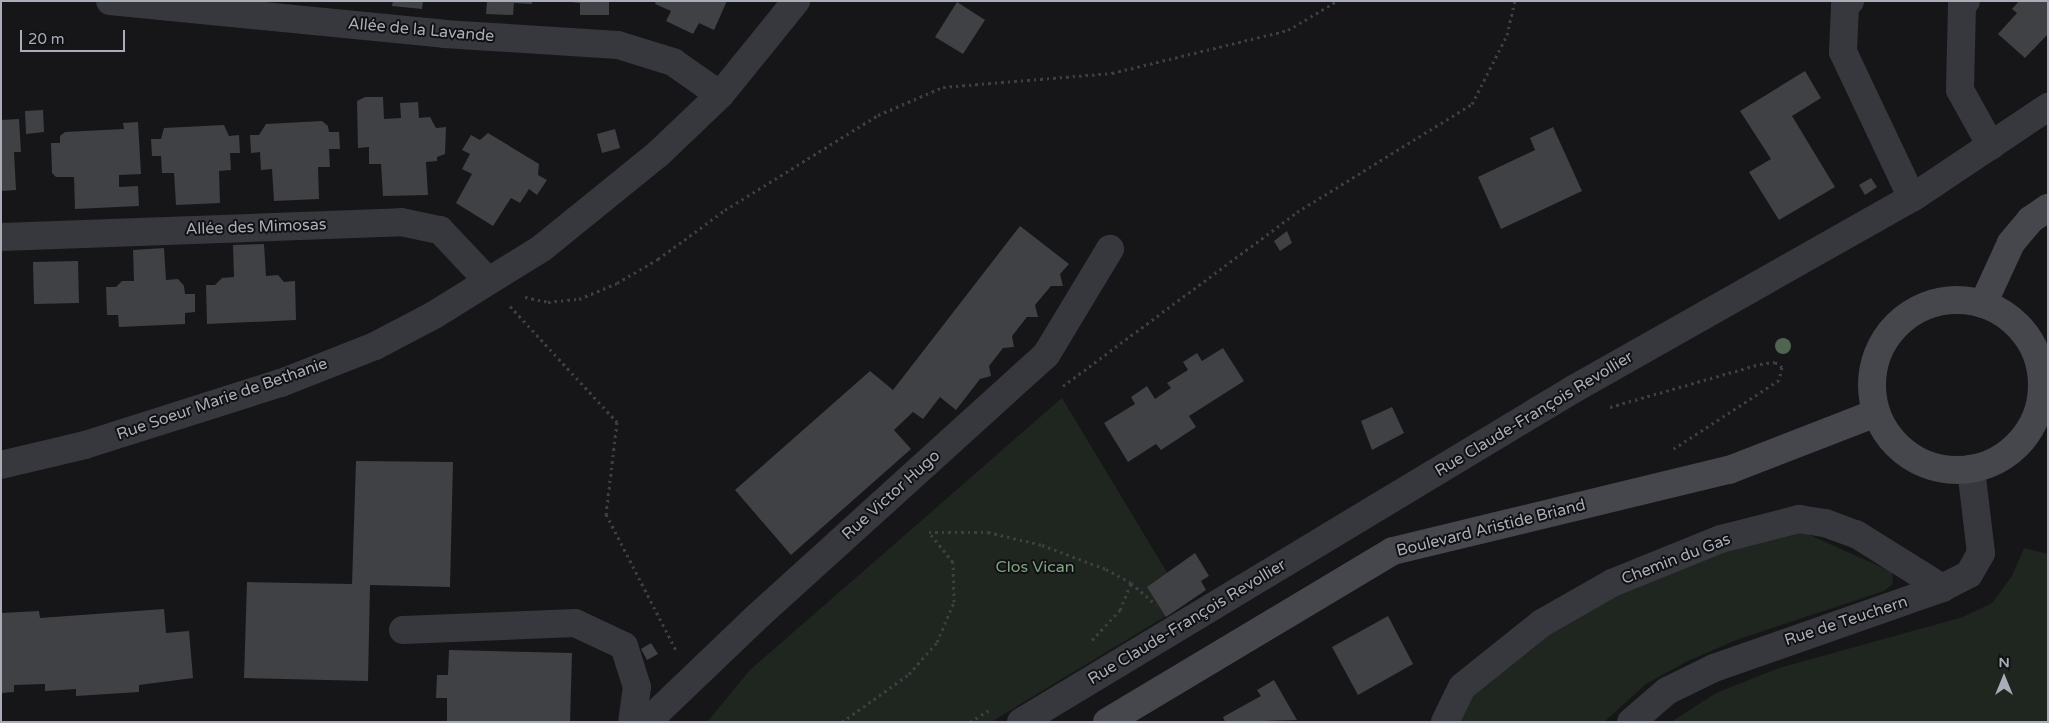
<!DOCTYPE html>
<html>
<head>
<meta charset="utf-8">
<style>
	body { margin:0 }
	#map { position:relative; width:2049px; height:723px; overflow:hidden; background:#161618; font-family:"Varela Round",sans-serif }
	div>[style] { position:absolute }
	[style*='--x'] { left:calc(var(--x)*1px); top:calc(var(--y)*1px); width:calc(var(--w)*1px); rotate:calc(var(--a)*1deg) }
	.green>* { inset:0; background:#1e261f }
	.building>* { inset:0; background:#404145 }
	.path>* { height:3px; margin-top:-1.5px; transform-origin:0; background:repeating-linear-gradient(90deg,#3d3f44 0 2.5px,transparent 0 6.5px) }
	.street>* { height:28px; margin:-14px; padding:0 14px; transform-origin:14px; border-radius:14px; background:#37383d }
	.secondary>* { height:28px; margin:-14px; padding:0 14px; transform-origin:14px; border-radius:14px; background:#45474d }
	.secondary>.ring { margin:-14px; padding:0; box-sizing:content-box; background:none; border:28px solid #45474d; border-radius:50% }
	.trees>* { width:16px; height:16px; margin:-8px; border-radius:50%; background:#506452 }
	span { translate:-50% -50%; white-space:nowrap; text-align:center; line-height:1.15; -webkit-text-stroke:4px #111113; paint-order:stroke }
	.street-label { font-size:16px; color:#a8adb8 }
	.park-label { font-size:16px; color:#7fa381 }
	.frame { position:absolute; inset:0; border:2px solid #a8adb8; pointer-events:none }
	.north { position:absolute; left:1979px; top:653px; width:50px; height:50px; -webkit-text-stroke:4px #111113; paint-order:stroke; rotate:0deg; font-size:14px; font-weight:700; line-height:20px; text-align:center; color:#a8adb8 }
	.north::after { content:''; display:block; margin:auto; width:18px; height:22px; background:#a8adb8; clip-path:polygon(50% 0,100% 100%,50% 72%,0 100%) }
	.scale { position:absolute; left:20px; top:30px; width:105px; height:22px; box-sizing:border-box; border:2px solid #a8adb8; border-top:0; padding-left:6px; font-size:15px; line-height:18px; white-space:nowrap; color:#a8adb8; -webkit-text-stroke:4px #111113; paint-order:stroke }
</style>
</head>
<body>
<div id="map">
	<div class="green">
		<div style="clip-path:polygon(1062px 398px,1186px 604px,991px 722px,707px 722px,750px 670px)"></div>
		<div style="clip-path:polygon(1801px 531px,1892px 572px,1893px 584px,1884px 591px,1736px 640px,1686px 662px,1646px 684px,1604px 722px,1455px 722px,1469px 698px,1527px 643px,1669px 565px)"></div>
		<div style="clip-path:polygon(2024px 548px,2048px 554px,2048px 722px,1671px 722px,1716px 693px,1779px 668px,1963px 617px,1992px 603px,2012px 576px)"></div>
	</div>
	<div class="building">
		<div style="clip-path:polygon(393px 1px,423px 1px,422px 9px,392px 6px)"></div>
		<div style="clip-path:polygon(487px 1px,532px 1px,532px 4px,514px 3px,513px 15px,486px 14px)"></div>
		<div style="clip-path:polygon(562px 1px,609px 1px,609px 15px,580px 15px,580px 3px)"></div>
		<div style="clip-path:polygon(656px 1px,727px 1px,714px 30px,699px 23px,693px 34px,666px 21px,671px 11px,655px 4px)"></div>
		<div style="clip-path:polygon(2019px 1px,2048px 1px,2048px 34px,2025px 58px,1998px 34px,2017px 13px,2012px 9px)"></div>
		<div style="clip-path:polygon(957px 2px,985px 20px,963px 54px,935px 37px)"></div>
		<div style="clip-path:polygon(1805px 71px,1821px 98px,1792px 116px,1835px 187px,1779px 220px,1749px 172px,1771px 159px,1740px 111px)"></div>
		<div style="clip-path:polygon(365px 97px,383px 97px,384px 119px,401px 118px,400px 103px,418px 102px,419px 118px,430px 117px,436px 128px,446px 127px,445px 154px,437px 157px,437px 161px,426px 162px,428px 195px,383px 196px,381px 164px,369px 164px,369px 147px,358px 148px,357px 101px)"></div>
		<div style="clip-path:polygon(43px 110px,44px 132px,26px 134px,25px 111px)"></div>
		<div style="clip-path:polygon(19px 119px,21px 152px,14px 152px,16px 190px,1px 191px,1px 120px)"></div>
		<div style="clip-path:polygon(322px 121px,328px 126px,329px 132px,339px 132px,340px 149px,329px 149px,330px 167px,318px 167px,319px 199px,274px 201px,272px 169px,261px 170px,260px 152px,251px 153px,250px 135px,259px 135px,266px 124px)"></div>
		<div style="clip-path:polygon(138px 122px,141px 174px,119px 175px,119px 187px,138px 186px,139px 206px,75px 209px,74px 177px,56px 177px,52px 173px,51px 143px,60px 143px,60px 136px,65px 132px,124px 129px,123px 123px)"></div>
		<div style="clip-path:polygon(224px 125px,229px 136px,239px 135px,240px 153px,230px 153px,231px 170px,219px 171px,220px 203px,176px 205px,174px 173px,162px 173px,161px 156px,152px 156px,151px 139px,161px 139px,164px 128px)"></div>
		<div style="clip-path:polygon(1553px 127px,1582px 191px,1501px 229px,1478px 177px,1535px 150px,1530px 138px)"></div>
		<div style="clip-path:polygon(615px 129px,620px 148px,602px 153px,597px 134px)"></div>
		<div style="clip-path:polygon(488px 133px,539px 164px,538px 175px,547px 180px,537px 195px,529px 189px,520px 203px,511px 198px,493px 226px,456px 203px,472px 174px,462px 169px,470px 154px,462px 150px,471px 135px,480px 140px)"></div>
		<div style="clip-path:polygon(1871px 178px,1877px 187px,1865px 195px,1859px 185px)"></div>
		<div style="clip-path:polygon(1020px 226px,1069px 264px,1060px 274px,1063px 286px,1051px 286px,1035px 305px,1038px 317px,1027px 317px,1012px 336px,1014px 347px,1003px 348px,989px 366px,991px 376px,980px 379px,956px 410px,940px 397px,923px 419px,913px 412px,894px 430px,911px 449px,791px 555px,735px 490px,870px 371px,893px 390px)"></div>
		<div style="clip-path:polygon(1287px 231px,1292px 243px,1280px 251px,1274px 241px)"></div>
		<div style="clip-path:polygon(264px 244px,266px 276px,278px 275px,284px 282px,295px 281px,296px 320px,207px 324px,206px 285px,215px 285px,222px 278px,234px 277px,233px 245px)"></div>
		<div style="clip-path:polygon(164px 248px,166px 280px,178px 279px,184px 286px,185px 294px,195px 294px,195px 312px,185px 313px,185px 324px,119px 327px,118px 315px,107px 315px,106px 287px,116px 287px,122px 281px,134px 281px,133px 250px)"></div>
		<div style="clip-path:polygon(78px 261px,79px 303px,34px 304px,33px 262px)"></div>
		<div style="clip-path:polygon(1223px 348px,1244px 381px,1189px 416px,1196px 427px,1161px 450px,1156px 444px,1128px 462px,1104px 423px,1135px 404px,1131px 397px,1147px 386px,1155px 399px,1171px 388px,1167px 383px,1188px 370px,1183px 362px,1197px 353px,1202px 361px)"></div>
		<div style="clip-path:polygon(1392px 407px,1404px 433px,1372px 450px,1361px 421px)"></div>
		<div style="clip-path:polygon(356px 461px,453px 462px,450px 587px,370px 585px,368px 681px,244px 678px,247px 582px,352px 584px)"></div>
		<div style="clip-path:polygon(1195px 553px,1209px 576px,1201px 581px,1206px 590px,1166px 617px,1147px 587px)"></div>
		<div style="clip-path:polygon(164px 609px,166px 633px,189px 631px,193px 678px,139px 685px,139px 692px,76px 696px,76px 689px,45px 691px,45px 684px,14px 685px,14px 692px,1px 693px,1px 613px,39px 611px,40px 618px)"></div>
		<div style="clip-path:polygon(1388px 616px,1413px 664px,1358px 695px,1332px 647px)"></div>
		<div style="clip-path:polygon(651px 643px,658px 654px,647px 660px,641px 649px)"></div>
		<div style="clip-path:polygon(449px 650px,572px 653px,570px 722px,447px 722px,447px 698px,436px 698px,437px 675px,448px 675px)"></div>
		<div style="clip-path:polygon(1274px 680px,1297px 720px,1225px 722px,1223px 717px,1261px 696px,1257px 690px)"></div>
	</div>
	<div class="path">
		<div style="--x:525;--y:297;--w:24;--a:12"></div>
		<div style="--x:548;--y:302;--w:31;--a:-6"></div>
		<div style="--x:579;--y:299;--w:41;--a:-22.8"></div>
		<div style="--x:617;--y:283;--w:48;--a:-30.3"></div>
		<div style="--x:658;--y:259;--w:83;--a:-36.2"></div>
		<div style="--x:725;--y:210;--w:180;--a:-31.8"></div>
		<div style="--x:878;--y:115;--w:71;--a:-23.3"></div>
		<div style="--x:943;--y:87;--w:170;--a:-4.7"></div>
		<div style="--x:1112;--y:73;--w:181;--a:-13.7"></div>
		<div style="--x:1288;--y:30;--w:57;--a:-30.6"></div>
		<div style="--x:510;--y:306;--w:158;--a:47.3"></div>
		<div style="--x:617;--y:422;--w:93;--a:96.8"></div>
		<div style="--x:606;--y:514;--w:153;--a:62.8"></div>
		<div style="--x:1063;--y:386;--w:292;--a:-36.6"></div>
		<div style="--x:1297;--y:212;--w:206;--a:-31.7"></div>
		<div style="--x:1472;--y:104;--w:77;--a:-63.1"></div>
		<div style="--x:1507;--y:35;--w:35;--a:-77"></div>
		<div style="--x:1610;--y:407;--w:156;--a:-16"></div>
		<div style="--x:1760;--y:364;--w:15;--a:-8"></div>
		<div style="--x:1775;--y:362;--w:9;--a:36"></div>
		<div style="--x:1782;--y:367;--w:13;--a:103"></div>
		<div style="--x:1779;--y:380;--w:126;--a:146.9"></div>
		<div style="--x:1092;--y:640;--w:41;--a:-47"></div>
		<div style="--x:1120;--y:610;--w:29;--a:-68"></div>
		<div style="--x:842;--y:722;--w:82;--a:-35.6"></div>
		<div style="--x:909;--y:674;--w:43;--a:-48.8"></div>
		<div style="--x:937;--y:642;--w:43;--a:-67"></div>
		<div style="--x:954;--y:602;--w:40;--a:-91.4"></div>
		<div style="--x:953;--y:562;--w:38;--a:-129"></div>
		<div style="--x:929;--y:532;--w:59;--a:0"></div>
		<div style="--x:988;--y:532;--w:56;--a:13.5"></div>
		<div style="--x:1042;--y:545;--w:68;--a:20.6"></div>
		<div style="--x:1106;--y:569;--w:29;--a:29"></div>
		<div style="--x:1131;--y:583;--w:33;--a:41"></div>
		<div style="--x:970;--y:722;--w:25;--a:-32"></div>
	</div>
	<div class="street">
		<div style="--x:110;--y:1;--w:336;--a:5.6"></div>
		<div style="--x:444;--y:34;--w:174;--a:3.6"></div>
		<div style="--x:618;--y:45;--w:58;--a:17.2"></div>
		<div style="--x:673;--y:62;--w:57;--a:35.1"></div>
		<div style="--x:1850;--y:1;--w:7;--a:135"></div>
		<div style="--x:1845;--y:6;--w:46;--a:92.5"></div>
		<div style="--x:1843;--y:52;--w:161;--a:64.7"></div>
		<div style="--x:1966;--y:1;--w:6;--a:129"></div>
		<div style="--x:1962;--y:6;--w:84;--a:91.4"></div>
		<div style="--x:1960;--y:90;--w:64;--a:61"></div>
		<div style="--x:1;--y:237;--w:400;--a:-2.1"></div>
		<div style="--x:401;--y:222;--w:40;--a:12"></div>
		<div style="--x:440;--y:230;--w:70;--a:46.7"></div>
		<div style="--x:1;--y:465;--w:86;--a:-13.4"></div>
		<div style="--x:85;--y:445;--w:206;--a:-17.6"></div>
		<div style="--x:281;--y:383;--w:101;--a:-21.5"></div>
		<div style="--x:375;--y:346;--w:67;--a:-27.7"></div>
		<div style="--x:434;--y:315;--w:127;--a:-31.8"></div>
		<div style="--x:542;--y:248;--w:149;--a:-39"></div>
		<div style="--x:658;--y:154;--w:86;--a:-43.6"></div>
		<div style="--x:720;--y:95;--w:121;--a:-51"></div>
		<div style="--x:403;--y:630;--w:172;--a:-2.3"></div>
		<div style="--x:575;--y:623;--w:54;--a:25.1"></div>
		<div style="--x:624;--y:646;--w:43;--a:72.4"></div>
		<div style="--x:637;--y:687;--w:35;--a:98"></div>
		<div style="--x:647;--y:722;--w:155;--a:-43.7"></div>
		<div style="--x:759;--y:615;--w:387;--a:-42.2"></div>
		<div style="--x:1046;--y:355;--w:124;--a:-58.9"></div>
		<div style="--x:1021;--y:722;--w:643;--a:-31.07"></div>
		<div style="--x:1572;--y:390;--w:390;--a:-29.5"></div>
		<div style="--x:1912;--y:198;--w:164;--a:-33.8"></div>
		<div style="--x:1445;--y:722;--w:39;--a:-64"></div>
		<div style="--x:1462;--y:687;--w:102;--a:-38.7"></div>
		<div style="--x:1542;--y:623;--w:81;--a:-29.7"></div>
		<div style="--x:1612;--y:583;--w:118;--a:-22"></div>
		<div style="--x:1721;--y:539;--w:81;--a:-14.4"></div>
		<div style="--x:1799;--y:519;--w:26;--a:9"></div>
		<div style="--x:1825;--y:523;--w:33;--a:20"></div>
		<div style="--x:1856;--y:534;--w:102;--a:32.1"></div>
		<div style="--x:1631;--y:722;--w:48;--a:-40.7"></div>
		<div style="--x:1667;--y:691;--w:52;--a:-26.1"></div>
		<div style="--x:1714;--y:668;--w:242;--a:-19.3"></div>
		<div style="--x:1942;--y:588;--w:30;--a:-27"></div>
		<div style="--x:1969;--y:574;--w:24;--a:-60"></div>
		<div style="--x:1981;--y:553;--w:85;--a:-96.8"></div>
	</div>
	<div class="secondary">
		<div class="ring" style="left:1872px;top:300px;width:142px;height:142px"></div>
		<div style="--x:1983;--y:304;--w:67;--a:-65.3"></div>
		<div style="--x:2011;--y:243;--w:30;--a:-50"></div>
		<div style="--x:2030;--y:220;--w:22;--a:-34"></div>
		<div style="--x:1107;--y:722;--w:333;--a:-30.9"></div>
		<div style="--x:1393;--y:551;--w:346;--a:-13.6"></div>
		<div style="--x:1729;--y:470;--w:158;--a:-21.2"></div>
	</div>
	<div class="trees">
		<div style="left:1783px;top:346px"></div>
	</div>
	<div class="street-label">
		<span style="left:421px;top:30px;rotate:5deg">Allée de la Lavande</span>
		<span style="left:256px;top:227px;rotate:-2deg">Allée des Mimosas</span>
		<span style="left:222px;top:399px;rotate:-19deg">Rue Soeur Marie de Bethanie</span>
		<span style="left:1534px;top:414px;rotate:-31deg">Rue Claude-François Revollier</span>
		<span style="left:891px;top:495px;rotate:-42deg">Rue Victor Hugo</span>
		<span style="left:1491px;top:528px;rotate:-14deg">Boulevard Aristide Briand</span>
		<span style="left:1676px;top:559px;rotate:-21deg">Chemin du Gas</span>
		<span style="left:1846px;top:621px;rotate:-18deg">Rue de Teuchern</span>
		<span style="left:1187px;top:622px;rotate:-31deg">Rue Claude-François Revollier</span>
	</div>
	<div class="park-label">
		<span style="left:1035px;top:567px">Clos Vican</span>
	</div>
	<div class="frame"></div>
	<div class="north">N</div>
	<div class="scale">20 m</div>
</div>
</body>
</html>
